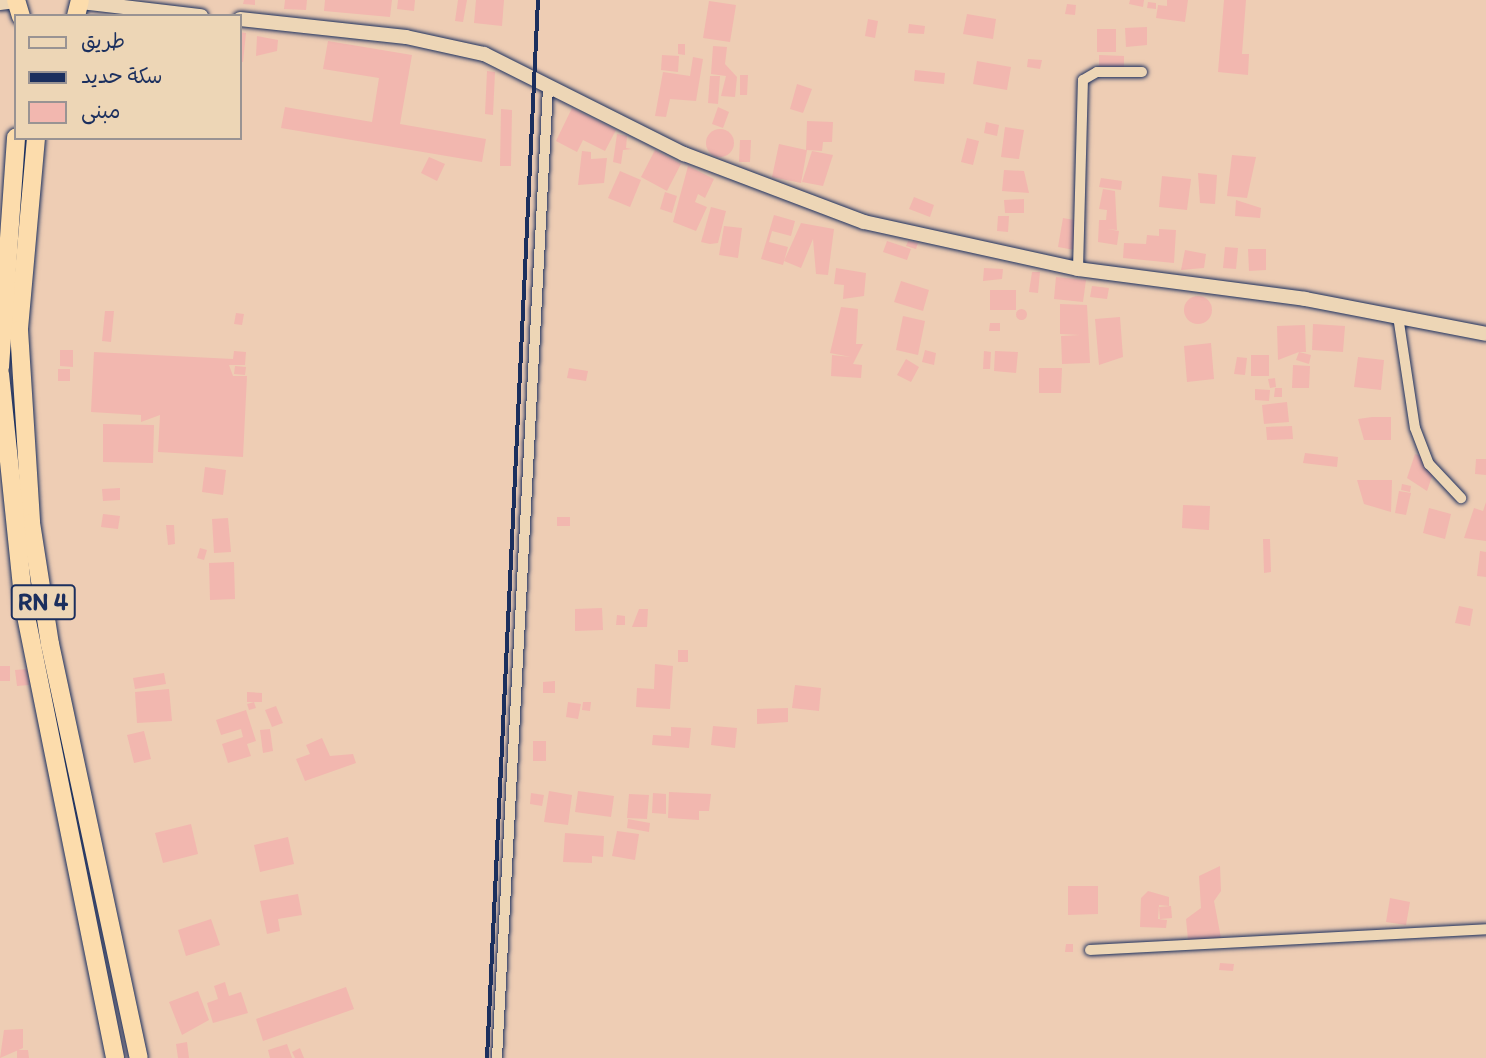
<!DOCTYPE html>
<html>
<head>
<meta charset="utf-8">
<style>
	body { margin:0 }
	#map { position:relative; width:1486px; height:1058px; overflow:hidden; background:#eecdb4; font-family:Itim,"Playpen Sans Arabic",sans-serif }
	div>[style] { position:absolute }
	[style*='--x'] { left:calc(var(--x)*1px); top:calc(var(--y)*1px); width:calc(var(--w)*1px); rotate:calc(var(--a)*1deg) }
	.building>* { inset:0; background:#f2b7af }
	.round { border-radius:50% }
	.roads { filter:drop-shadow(0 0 2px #1b2f5e) drop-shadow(0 0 2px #1b2f5e) }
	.minor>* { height:10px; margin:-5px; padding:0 5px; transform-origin:5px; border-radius:5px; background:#edd6b6 }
	.secondary>* { height:14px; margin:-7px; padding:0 7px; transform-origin:7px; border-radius:7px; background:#edd6b6 }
	.trunk>* { height:18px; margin:-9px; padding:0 9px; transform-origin:9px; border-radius:9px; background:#fcdcac }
	.rail>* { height:3.5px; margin:-1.75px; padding:0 1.75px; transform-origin:1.75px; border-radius:1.75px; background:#1b2f5e }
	span { translate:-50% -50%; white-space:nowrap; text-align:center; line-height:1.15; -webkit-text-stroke:7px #edd6b6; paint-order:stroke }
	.shield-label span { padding:2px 5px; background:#edd6b6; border:2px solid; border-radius:5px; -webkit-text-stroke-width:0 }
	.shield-label { font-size:24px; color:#1b2f5e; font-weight:700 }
	.legend { position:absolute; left:14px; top:14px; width:228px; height:126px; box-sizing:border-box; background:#edd6b6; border:2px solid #999393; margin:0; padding:9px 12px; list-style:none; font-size:21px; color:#1b2f5e }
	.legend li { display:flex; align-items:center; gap:14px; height:35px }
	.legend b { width:35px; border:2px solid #999393 }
</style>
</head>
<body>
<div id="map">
	<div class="building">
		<div style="clip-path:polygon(244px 0,255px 0,255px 5px,243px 4px)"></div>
		<div style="clip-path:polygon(285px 0,307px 0,306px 10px,284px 9px)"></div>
		<div style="clip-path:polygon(325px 0,392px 0,390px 17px,324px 11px)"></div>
		<div style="clip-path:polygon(398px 0,415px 0,414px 11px,397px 9px)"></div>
		<div style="clip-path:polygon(458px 0,467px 0,463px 22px,455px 21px)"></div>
		<div style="clip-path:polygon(476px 0,504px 0,502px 26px,474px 23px)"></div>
		<div style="clip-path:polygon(1130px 0,1144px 0,1143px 7px,1129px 4px)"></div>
		<div style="clip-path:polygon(1167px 0,1188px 0,1185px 22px,1156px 18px,1158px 5px,1167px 6px)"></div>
		<div style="clip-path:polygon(1224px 0,1246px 0,1242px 54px,1249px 54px,1248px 75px,1218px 72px)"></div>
		<div style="clip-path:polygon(709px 1px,736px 5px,730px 42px,703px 38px)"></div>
		<div style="clip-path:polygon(1148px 2px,1156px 3px,1156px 9px,1147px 8px)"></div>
		<div style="clip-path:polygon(1067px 4px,1076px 5px,1075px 15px,1065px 14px)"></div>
		<div style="clip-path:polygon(967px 14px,996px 19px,993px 39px,963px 34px)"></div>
		<div style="clip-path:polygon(868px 19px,878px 21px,875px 38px,865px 36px)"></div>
		<div style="clip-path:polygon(909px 24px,925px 26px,924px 34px,908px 33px)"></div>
		<div style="clip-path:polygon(1147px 27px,1147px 45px,1126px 47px,1125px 28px)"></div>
		<div style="clip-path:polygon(1097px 29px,1116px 29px,1116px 52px,1097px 52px)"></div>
		<div style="clip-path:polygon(240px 32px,246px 33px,243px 62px,240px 62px)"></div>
		<div style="clip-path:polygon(257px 36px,278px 40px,277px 51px,256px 56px)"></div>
		<div style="clip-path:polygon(328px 41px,412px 55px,400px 124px,486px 139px,482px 162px,281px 128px,285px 107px,372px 122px,379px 78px,323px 69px)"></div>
		<div style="clip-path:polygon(678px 44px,685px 44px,685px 55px,678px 54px)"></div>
		<div style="clip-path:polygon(713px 46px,727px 47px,725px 64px,737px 77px,735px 97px,721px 96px,726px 76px,711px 74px)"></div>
		<div style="clip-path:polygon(662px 55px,679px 56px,678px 72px,661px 70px)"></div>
		<div style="clip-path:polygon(1099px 55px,1124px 56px,1124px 67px,1099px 66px)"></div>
		<div style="clip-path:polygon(693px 57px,703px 59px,696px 101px,670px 99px,666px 117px,655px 116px,663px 72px,690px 76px)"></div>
		<div style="clip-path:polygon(1028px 59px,1042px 60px,1040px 69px,1027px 67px)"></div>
		<div style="clip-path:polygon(977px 61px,1011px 67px,1007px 90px,973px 84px)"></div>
		<div style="clip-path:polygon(915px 70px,945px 73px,944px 84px,914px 81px)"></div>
		<div style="clip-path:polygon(487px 71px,495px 72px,493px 115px,485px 114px)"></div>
		<div style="clip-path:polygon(740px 75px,748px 75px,747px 95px,740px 95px)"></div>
		<div style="clip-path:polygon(710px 76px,720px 76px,718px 104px,708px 103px)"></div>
		<div style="clip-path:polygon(797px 84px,812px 89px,803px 113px,790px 109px)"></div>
		<div style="clip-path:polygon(718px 107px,729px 112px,723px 128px,712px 124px)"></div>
		<div style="clip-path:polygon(572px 108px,616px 130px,605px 151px,583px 140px,577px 152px,556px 141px)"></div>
		<div style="clip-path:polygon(501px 109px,512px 110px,511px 166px,500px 166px)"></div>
		<div style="clip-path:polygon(807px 121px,833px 122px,832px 142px,823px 142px,822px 151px,807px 150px,801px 183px,772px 177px,779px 144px,806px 150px)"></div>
		<div style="clip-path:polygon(986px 122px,999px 125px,997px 136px,984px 133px)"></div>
		<div style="clip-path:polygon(1005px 127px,1024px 130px,1019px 159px,1001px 157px)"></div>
		<div class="round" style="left:706px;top:129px;width:28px;height:28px"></div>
		<div style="clip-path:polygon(617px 134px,627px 136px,626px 148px,632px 149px,623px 150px,621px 164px,613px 162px)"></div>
		<div style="clip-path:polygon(967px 138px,979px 141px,973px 165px,961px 162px)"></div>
		<div style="clip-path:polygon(740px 140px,751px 140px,750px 162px,739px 162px)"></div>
		<div style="clip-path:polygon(655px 150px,681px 164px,667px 191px,641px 177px)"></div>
		<div style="clip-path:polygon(582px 151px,591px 152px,591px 159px,607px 158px,604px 183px,578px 185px)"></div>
		<div style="clip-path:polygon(812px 151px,833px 155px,823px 186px,802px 182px)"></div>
		<div style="clip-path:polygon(1232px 155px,1256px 157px,1247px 198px,1227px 196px)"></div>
		<div style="clip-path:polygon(429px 157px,445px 164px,437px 181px,421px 173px)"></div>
		<div style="clip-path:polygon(688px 166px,714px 179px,705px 198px,698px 194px,695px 202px,707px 207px,696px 231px,673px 222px)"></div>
		<div style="clip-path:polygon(1004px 170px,1024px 171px,1029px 193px,1002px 191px)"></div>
		<div style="clip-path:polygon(620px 171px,641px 180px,630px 207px,608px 198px)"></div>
		<div style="clip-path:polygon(1198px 173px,1217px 175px,1215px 204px,1200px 203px)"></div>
		<div style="clip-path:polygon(1162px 176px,1191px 179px,1187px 210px,1159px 207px)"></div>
		<div style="clip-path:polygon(1101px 178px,1122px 181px,1121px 190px,1099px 187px)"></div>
		<div style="clip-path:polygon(1103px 189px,1115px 191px,1117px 230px,1107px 229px,1119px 231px,1117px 245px,1098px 242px,1099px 220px,1106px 220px,1107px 210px,1099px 209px)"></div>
		<div style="clip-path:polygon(665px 192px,677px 196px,672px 213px,660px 209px)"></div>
		<div style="clip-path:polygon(914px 197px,934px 205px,930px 217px,909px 209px)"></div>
		<div style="clip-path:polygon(1024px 199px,1024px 213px,1005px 213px,1004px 200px)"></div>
		<div style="clip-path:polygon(1236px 200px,1261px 208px,1260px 218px,1235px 216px)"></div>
		<div style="clip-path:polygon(711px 207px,726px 211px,718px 243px,710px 244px,701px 242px)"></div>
		<div style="clip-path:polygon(774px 215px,795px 221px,791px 236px,772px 231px,769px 242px,788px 247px,783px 265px,761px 259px)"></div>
		<div style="clip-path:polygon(998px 216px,1009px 216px,1008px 232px,997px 231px)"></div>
		<div style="clip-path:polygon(1063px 218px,1085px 222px,1080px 251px,1058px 247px)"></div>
		<div style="clip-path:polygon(801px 223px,834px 229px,828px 275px,816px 274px,813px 239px,801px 268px,784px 261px)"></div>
		<div style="clip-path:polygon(724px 226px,742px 228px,738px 258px,719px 255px)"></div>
		<div style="clip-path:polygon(1159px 229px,1176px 230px,1174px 263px,1123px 258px,1124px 243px,1146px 244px,1147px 235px,1159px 236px)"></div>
		<div style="clip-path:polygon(887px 241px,911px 249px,907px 260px,883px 252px)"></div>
		<div style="clip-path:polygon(908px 241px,918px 243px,916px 249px,906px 246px)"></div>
		<div style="clip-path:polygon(1225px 247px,1238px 248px,1236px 269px,1223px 268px)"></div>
		<div style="clip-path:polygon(1248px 249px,1266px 249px,1266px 270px,1249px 271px)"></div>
		<div style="clip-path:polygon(1185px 250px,1206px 254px,1204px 268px,1181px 270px)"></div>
		<div style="clip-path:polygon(836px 268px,866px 273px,864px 296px,843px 299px,844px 285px,834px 284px)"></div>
		<div style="clip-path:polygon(984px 268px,1003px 269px,1002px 279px,983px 281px)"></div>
		<div style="clip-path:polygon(1032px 272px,1040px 272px,1038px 293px,1029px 292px)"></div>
		<div style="clip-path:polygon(1056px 277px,1086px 280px,1083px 302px,1054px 299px)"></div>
		<div style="clip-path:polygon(901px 281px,929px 290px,923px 311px,894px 302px)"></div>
		<div style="clip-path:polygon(1092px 286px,1109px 288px,1107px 299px,1090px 297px)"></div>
		<div style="clip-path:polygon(990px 290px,1016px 290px,1016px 310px,990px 310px)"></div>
		<div class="round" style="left:1184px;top:296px;width:28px;height:28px"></div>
		<div style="clip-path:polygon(1060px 304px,1087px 305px,1090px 363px,1062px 364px,1061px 336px,1080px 335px,1060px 334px)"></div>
		<div style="clip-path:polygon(841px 307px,858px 309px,856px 344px,863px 344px,853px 364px,862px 365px,861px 378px,831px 376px,832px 355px,851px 357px,830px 353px)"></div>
		<div class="round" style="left:1015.5px;top:308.5px;width:11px;height:11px"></div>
		<div style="clip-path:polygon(105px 311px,114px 311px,111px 342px,102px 341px)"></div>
		<div style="clip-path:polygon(236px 313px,244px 314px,242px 325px,234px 324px)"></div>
		<div style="clip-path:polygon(903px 316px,925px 321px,918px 355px,896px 350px)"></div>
		<div style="clip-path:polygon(1120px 317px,1123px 357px,1099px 365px,1095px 319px)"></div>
		<div style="clip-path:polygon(990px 323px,1000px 323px,1000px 331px,989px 331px)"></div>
		<div style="clip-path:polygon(1313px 324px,1345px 326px,1343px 352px,1312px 350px)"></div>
		<div style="clip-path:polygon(1305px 325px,1306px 352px,1299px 352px,1311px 355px,1309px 364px,1296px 360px,1299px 352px,1278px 360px,1277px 326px)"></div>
		<div style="clip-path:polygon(1211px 343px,1214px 379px,1187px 382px,1184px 346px)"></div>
		<div style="clip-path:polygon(60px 350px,73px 350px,73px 367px,60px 366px)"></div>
		<div style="clip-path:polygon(925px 350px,936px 353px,934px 365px,922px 362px)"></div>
		<div style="clip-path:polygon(234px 351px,246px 352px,245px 365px,229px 365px,233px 376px,247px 376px,243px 457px,158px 452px,160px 415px,141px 422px,141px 415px,91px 412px,94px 352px,233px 359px)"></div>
		<div style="clip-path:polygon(984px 351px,991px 352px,990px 369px,983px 369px)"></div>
		<div style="clip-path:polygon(995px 351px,1018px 352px,1016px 373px,994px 371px)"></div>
		<div style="clip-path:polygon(1251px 355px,1269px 355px,1269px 376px,1251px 376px)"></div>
		<div style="clip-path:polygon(1237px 357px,1247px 358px,1245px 375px,1234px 374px)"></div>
		<div style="clip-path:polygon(1358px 357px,1384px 360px,1381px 390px,1354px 387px)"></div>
		<div style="clip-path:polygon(906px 359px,919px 367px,911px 382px,897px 375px)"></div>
		<div style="clip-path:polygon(1293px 365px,1310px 366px,1309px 388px,1292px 388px)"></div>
		<div style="clip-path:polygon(235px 366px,246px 367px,245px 375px,234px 374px)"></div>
		<div style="clip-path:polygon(569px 368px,588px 371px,586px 381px,567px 378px)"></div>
		<div style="clip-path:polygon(1039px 368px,1062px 368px,1061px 393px,1039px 393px)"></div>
		<div style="clip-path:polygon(58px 369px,70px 369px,70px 381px,58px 381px)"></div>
		<div style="clip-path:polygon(1275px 378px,1276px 387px,1270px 388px,1268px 379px)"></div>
		<div style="clip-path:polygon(1275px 388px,1282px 388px,1282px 397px,1274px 397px)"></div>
		<div style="clip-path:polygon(1255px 389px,1270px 390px,1269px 401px,1255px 400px)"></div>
		<div style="clip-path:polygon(1287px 402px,1289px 422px,1264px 424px,1262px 405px)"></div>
		<div style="clip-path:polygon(1372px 417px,1391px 417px,1391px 440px,1364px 440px,1358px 419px)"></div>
		<div style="clip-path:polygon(103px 424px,154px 425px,153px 463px,103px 462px)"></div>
		<div style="clip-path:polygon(1292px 426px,1293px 439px,1267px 440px,1266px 427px)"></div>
		<div style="clip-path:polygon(1305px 453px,1338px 457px,1337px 467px,1303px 463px)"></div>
		<div style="clip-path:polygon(1415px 454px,1437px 462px,1427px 491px,1407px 478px)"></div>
		<div style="clip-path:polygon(1476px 459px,1486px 459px,1486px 475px,1475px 474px)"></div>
		<div style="clip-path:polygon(205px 467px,226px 470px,223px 495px,202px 492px)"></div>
		<div style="clip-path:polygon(1357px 480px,1392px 480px,1391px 512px,1364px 504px)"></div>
		<div style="clip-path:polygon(1402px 484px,1411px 486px,1410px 492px,1401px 490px)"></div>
		<div style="clip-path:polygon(120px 488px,120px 500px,103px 501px,102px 489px)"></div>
		<div style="clip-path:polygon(1399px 491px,1411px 493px,1406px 515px,1395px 513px)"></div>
		<div style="clip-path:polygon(1486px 502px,1486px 541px,1464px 538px,1474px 508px,1483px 511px)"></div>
		<div style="clip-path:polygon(1183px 505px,1210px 506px,1209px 530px,1182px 528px)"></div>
		<div style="clip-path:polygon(1429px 508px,1451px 514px,1445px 539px,1423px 533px)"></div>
		<div style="clip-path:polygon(103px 514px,120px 516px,118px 529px,101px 527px)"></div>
		<div style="clip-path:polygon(557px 517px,570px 517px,570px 526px,557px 526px)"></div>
		<div style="clip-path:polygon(228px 518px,231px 552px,214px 553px,212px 519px)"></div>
		<div style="clip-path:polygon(166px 525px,174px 525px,175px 544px,168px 545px)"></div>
		<div style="clip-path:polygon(1263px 539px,1270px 539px,1271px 572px,1264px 573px)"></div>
		<div style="clip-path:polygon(200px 548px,207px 550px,204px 560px,197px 558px)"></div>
		<div style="clip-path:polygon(1480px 551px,1486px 552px,1486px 577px,1477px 576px)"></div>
		<div style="clip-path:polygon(234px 562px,235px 599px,210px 600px,209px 563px)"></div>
		<div style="clip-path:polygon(1459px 606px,1473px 609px,1470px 626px,1455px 623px)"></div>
		<div style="clip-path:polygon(602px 608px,603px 630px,575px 631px,575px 609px)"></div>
		<div style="clip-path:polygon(639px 609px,648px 609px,647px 627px,632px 627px)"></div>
		<div style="clip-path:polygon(617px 615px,625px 616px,625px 625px,616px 625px)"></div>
		<div style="clip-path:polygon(678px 650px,688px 650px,688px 662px,678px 662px)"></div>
		<div style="clip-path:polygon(655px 664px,673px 666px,670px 709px,636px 707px,637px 688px,654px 689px)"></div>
		<div style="clip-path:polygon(0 666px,10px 666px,10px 681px,0 681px)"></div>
		<div style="clip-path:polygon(27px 669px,29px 685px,17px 686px,15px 670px)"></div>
		<div style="clip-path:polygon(164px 673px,166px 684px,135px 689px,133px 678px)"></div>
		<div style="clip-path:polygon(555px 681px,555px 693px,543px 693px,543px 682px)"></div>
		<div style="clip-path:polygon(795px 685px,821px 688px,819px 711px,792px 708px)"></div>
		<div style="clip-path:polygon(169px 689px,172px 721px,137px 723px,135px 692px)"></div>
		<div style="clip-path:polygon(247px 692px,262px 693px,262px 702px,247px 702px)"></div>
		<div style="clip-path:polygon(254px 702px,256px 708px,249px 710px,247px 704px)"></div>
		<div style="clip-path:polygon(568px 702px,581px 704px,578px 719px,566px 717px)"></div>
		<div style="clip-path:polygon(583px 702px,591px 702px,590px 711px,582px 710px)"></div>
		<div style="clip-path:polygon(276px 706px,283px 723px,272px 727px,265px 710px)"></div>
		<div style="clip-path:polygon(788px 708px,788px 722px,757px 724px,757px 709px)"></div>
		<div style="clip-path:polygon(246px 710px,256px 741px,247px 744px,251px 756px,228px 763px,222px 744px,243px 737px,241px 729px,221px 735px,216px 720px)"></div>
		<div style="clip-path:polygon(713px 726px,737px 728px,735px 748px,711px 745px)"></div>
		<div style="clip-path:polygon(671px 727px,691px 728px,689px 748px,652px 745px,653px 735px,671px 736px)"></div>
		<div style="clip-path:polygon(270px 729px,273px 751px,263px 753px,260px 730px)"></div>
		<div style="clip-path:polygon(144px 731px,151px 759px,134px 763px,127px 735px)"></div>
		<div style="clip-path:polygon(322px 738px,330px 756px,353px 754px,356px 763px,305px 781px,296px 759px,310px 754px,306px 745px)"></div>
		<div style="clip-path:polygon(533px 741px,546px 741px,546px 761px,533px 761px)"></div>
		<div style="clip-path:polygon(549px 791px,572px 795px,568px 825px,544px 822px)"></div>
		<div style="clip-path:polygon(578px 791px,614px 796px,611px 817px,575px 812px)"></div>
		<div style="clip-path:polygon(669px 792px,711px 794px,709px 811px,699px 811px,699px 820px,668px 818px)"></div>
		<div style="clip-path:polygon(531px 793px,544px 795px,542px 806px,530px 804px)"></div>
		<div style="clip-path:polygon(653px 793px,666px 794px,666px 814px,652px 813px)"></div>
		<div style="clip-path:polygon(629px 794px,649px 795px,647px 819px,627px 818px)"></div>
		<div style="clip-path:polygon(628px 819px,650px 823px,649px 832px,627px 828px)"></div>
		<div style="clip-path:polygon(191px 824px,198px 854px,163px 863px,155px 833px)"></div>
		<div style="clip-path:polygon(617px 831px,639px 834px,635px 860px,612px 856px)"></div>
		<div style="clip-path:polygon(565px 833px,604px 836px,603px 857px,592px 856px,592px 863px,563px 862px)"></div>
		<div style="clip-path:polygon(288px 837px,294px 864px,260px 872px,254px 845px)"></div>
		<div style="clip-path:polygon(1220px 866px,1221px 891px,1214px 901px,1221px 938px,1188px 940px,1186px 919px,1201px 908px,1199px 876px)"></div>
		<div style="clip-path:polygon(1068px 886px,1098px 886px,1098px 914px,1068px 915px)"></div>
		<div style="clip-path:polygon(1148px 891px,1169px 897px,1169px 906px,1159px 905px,1158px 919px,1167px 920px,1166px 928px,1140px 927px,1141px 898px)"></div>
		<div style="clip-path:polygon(298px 894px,302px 915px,278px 919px,280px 931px,267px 934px,260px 901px)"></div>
		<div style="clip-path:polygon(1390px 898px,1410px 902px,1406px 925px,1386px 922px)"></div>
		<div style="clip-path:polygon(1171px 906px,1172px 918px,1160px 919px,1159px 907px)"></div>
		<div style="clip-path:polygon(211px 919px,220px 945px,186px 956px,178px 930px)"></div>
		<div style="clip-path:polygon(1066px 944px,1073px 944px,1073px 952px,1065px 952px)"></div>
		<div style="clip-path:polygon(1220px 963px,1234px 964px,1233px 971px,1219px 970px)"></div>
		<div style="clip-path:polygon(225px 982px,229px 996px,241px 992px,248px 1013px,213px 1023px,207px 1003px,218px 999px,214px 986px)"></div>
		<div style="clip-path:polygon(346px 987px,354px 1009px,263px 1041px,256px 1019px)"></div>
		<div style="clip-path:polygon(198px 991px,209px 1020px,182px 1035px,169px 1002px)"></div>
		<div style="clip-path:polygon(23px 1029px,23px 1048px,0 1058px,4px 1030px)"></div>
		<div style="clip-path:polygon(187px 1042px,189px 1058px,178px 1058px,176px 1044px)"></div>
		<div style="clip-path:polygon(287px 1044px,292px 1058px,270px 1058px,268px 1050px)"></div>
		<div style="clip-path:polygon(300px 1048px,304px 1058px,295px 1058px,292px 1052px)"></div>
		<div style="clip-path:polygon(17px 1050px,28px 1050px,29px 1058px,17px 1058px)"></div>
	</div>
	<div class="roads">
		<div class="minor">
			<div style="--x:0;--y:5;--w:16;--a:-7"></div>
			<div style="--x:1078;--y:269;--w:189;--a:-88.5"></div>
			<div style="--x:1083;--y:80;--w:16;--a:-30"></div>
			<div style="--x:1097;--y:72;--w:45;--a:0"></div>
			<div style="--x:1398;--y:316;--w:113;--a:81.4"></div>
			<div style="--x:1415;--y:428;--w:39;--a:69"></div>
			<div style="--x:1429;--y:464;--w:47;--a:46.7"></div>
			<div style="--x:1090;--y:950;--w:397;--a:-3"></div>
			<div style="--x:497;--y:1058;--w:971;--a:-86.99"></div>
		</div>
		<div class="secondary">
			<div style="--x:81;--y:2;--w:121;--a:6.7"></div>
			<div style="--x:240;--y:19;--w:167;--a:6.2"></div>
			<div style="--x:406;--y:37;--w:80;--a:12.3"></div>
			<div style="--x:484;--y:54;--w:224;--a:26.6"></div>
			<div style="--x:684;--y:154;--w:192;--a:20.7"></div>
			<div style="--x:864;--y:222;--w:219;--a:12.4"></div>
			<div style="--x:1078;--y:269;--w:229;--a:7.5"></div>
			<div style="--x:1305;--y:299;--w:184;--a:10.9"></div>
		</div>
		<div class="trunk">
			<div style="--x:16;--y:0;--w:17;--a:73"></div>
			<div style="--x:76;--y:16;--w:16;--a:-76"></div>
			<div style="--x:36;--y:138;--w:193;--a:95.1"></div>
			<div style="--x:19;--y:330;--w:193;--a:86.4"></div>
			<div style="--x:31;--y:523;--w:122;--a:81.1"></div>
			<div style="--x:50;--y:644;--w:423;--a:77.9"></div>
			<div style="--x:0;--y:367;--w:230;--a:-86"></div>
			<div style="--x:0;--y:374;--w:233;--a:84.1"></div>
			<div style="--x:24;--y:606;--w:461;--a:78.6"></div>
		</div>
	</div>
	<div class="rail">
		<div style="--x:487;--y:1058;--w:1059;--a:-87.24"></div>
	</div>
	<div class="shield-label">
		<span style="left:43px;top:602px">RN 4</span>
	</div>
	<ul class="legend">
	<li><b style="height:9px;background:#edd6b6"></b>طريق</li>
	<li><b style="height:9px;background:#1b2f5e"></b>سكة حديد</li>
	<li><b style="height:19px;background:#f2b7af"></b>مبنى</li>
	</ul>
</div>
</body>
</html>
